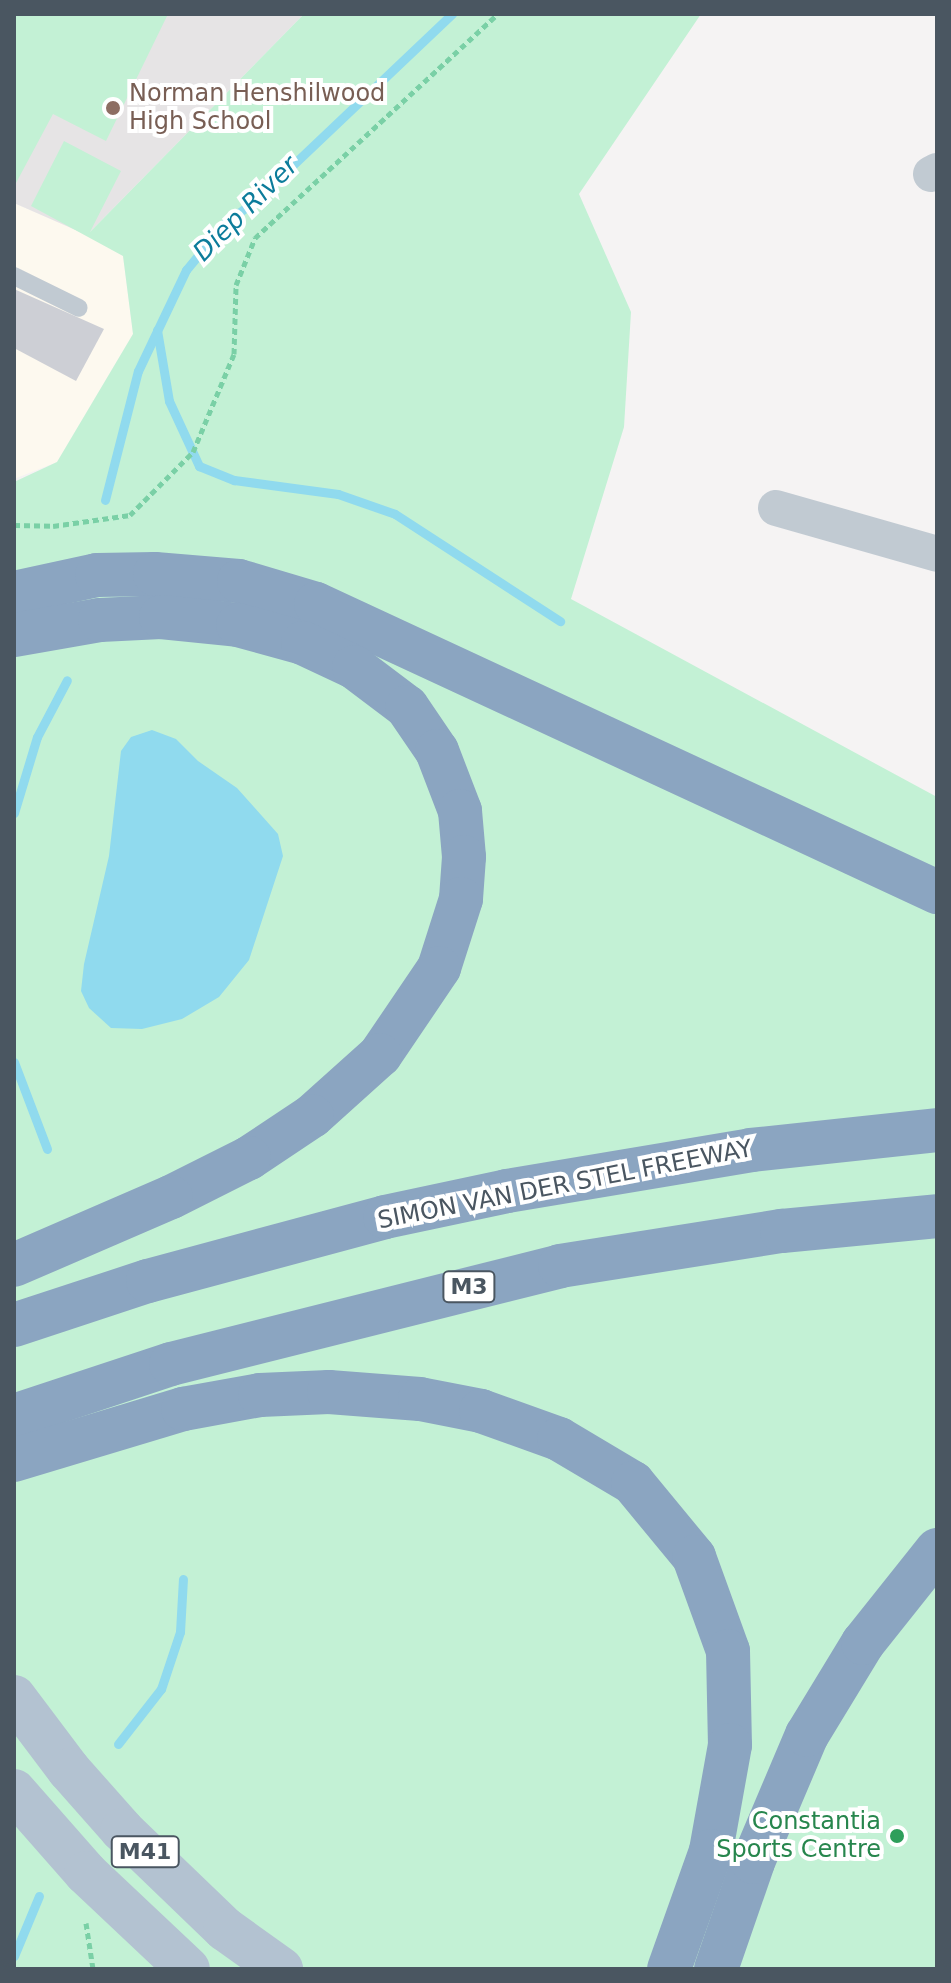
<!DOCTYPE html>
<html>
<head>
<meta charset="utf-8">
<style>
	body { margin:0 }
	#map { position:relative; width:951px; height:1983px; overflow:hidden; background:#f5f3f3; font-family:"DejaVu Sans",sans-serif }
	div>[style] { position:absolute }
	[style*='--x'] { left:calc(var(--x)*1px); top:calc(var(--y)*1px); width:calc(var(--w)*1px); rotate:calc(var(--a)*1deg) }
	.commercial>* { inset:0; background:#fdf9ef }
	.education>* { inset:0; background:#e6e4e5 }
	.green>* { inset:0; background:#c3f1d5 }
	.water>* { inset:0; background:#90daee }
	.stream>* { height:9px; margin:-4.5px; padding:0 4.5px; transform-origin:4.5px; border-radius:4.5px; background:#90daee }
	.building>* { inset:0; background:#cdcfd5 }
	.path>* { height:5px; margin-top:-2.5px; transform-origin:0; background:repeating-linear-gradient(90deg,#7ad0a6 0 6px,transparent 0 10px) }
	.service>* { height:18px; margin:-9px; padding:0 9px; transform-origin:9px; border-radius:9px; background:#c1cad2 }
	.minor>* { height:36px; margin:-18px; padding:0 18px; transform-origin:18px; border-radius:18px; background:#c1cad2 }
	.primary>* { height:44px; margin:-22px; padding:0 22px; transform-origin:22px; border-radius:22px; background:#b3c2d1 }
	.motorway>* { height:44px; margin:-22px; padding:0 22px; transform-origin:22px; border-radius:22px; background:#8ba5c1 }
	.dots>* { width:22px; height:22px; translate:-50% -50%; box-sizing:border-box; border:4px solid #fff; border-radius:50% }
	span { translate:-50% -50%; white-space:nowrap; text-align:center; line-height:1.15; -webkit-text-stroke:8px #fff; paint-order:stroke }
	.shield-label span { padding:2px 6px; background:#fff; border:2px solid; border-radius:6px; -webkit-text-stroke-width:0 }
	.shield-label { font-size:22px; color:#4a5661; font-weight:700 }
	.education-label { font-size:24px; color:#785e54 }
	.left { translate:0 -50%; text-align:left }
	.street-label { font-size:24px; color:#4a5661 }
	.leisure-label { font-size:24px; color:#27864d }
	.right { translate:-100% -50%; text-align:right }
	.water-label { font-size:26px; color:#0c7c9b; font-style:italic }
	.frame { position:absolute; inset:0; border:16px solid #4a5661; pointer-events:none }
</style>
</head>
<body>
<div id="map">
	<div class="commercial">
		<div style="clip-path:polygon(14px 203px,87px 235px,123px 256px,133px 334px,57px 462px,14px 479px)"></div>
	</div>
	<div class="education">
		<div style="clip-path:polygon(14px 14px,304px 14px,87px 235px,14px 203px)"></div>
	</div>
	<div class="green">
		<div style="clip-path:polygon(14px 14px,168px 14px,106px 141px,53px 114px,16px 183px)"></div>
		<div style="clip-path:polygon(304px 14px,701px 14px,579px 194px,631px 312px,624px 427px,571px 599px,937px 797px,937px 1969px,14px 1969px,14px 482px,57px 462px,133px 334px,123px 256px,31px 206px,64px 141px,121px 171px,90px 232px)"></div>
	</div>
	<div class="water">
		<div style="clip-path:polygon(152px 730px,176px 739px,198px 761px,237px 788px,278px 834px,283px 856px,249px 960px,219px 997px,182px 1019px,142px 1029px,111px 1028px,89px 1008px,81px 991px,84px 964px,109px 856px,121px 751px,131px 737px)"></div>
	</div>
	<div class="stream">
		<div style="--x:157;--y:330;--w:72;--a:80.4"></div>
		<div style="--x:169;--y:401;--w:72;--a:65.2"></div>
		<div style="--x:199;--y:466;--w:38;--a:22"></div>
		<div style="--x:234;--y:480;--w:105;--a:7.7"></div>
		<div style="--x:338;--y:494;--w:60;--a:19.3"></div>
		<div style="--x:395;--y:514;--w:197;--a:33"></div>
		<div style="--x:105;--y:500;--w:133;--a:-75.7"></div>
		<div style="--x:138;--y:371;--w:112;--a:-64.6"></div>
		<div style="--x:186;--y:270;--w:60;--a:-50.4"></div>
		<div style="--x:224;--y:224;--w:41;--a:-37.1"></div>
		<div style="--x:257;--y:199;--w:269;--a:-43.5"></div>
		<div style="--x:14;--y:813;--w:79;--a:-73.2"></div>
		<div style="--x:37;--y:737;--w:64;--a:-62.2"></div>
		<div style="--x:14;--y:1062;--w:93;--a:69.2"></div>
		<div style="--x:118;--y:1744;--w:70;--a:-52"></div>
		<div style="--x:161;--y:1689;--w:60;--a:-71.6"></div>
		<div style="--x:180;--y:1632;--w:53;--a:-86.8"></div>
		<div style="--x:14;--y:1956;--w:65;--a:-67.4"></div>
	</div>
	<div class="building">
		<div style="clip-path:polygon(14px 289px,104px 329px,76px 381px,14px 348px)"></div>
	</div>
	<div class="path">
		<div style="--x:14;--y:525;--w:39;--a:1"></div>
		<div style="--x:53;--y:526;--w:78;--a:-8.1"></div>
		<div style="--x:130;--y:515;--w:89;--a:-45"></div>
		<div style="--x:193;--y:452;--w:106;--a:-67.3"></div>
		<div style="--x:234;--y:354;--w:69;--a:-88.3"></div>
		<div style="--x:236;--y:285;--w:51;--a:-68"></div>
		<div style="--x:255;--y:238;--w:330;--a:-42.7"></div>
		<div style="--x:86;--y:1923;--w:47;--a:81.3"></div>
	</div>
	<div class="service">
		<div style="--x:14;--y:276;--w:72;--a:26.2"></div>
	</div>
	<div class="minor">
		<div style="--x:931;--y:174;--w:7;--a:-27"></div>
		<div style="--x:776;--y:508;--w:167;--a:15.9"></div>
	</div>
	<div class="primary">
		<div style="--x:14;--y:1697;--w:91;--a:53"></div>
		<div style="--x:69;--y:1770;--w:80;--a:48.5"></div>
		<div style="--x:122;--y:1830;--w:143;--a:43.9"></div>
		<div style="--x:225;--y:1929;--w:69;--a:35.5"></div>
		<div style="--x:14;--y:1791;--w:109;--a:48.7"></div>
		<div style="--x:86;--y:1873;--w:140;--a:43.3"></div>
	</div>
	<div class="motorway">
		<div style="--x:14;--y:593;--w:85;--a:-12.2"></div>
		<div style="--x:97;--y:575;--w:58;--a:-1"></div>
		<div style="--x:155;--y:574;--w:84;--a:4.8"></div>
		<div style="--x:239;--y:581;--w:80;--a:16.6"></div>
		<div style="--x:316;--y:604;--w:685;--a:24.88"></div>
		<div style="--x:14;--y:635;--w:87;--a:-9.9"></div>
		<div style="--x:100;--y:620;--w:61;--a:-2.8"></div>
		<div style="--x:161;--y:617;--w:77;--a:5.9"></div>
		<div style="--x:238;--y:625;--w:67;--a:15.5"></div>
		<div style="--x:303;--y:643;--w:56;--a:25.2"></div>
		<div style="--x:354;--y:667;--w:66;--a:37"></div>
		<div style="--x:407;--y:707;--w:53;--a:55.7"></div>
		<div style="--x:437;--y:751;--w:64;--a:69"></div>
		<div style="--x:460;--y:811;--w:46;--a:85"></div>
		<div style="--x:464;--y:857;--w:42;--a:94.1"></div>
		<div style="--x:461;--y:899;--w:72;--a:107.7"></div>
		<div style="--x:439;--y:968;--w:105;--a:124.1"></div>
		<div style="--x:380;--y:1055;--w:91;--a:138.1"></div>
		<div style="--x:312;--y:1116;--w:76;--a:146.3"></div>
		<div style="--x:249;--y:1158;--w:87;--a:153.4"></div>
		<div style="--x:171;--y:1197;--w:171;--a:156.6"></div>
		<div style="--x:14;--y:1325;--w:141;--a:-18.2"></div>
		<div style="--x:148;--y:1281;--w:245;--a:-15.1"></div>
		<div style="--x:385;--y:1217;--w:125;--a:-12"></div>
		<div style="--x:507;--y:1191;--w:247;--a:-9.5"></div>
		<div style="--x:751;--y:1150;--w:187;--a:-6.1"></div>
		<div style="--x:14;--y:1416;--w:165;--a:-18.3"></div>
		<div style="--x:171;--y:1364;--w:401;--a:-14.1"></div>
		<div style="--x:560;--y:1266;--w:225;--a:-9"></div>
		<div style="--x:782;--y:1231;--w:156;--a:-5.5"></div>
		<div style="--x:14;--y:1460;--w:177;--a:-16.8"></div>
		<div style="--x:183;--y:1409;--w:78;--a:-10.3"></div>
		<div style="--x:260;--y:1395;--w:69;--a:-2.5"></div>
		<div style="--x:329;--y:1392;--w:91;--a:4.4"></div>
		<div style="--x:420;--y:1399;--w:62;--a:11.1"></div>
		<div style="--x:481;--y:1411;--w:83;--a:19.7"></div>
		<div style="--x:559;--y:1439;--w:86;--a:30.7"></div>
		<div style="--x:633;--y:1483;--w:96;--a:50.5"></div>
		<div style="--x:694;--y:1557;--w:100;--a:70.1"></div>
		<div style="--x:728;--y:1651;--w:94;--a:88.8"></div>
		<div style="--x:730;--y:1745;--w:108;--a:100.2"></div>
		<div style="--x:711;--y:1851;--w:125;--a:109.6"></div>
		<div style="--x:716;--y:1969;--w:113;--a:-70.9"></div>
		<div style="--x:753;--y:1862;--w:138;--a:-67"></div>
		<div style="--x:807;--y:1735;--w:108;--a:-58.7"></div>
		<div style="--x:863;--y:1643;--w:119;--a:-51.5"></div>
	</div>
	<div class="dots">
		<div style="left:113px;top:108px;background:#8d6e63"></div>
		<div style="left:897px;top:1836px;background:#2e9e5b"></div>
	</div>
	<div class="shield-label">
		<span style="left:469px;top:1287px">M3</span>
		<span style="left:145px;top:1852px">M41</span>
	</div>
	<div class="education-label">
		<span class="left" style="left:129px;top:108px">Norman Henshilwood<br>High School</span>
	</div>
	<div class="street-label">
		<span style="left:565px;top:1185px;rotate:-11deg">SIMON VAN DER STEL FREEWAY</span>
	</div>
	<div class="leisure-label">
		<span class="right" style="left:881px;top:1836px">Constantia<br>Sports Centre</span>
	</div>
	<div class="water-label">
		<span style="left:246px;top:209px;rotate:-45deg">Diep River</span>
	</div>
	<div class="frame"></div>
</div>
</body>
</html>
